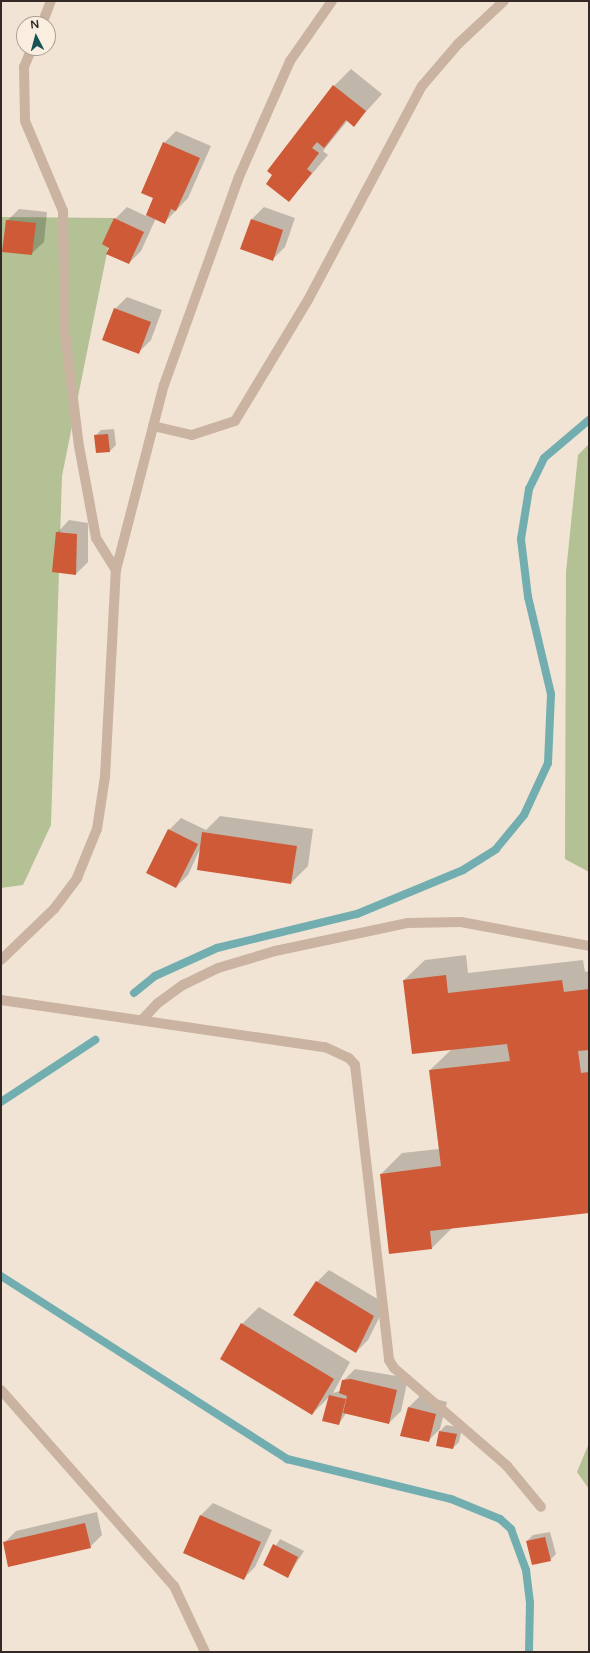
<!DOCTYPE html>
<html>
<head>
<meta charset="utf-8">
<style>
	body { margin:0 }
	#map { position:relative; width:590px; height:1653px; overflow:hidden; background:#f2e4d5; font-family:"Varela Round",sans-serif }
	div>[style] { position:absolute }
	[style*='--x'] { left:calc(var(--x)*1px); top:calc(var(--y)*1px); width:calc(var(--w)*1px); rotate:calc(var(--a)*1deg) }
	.green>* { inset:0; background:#b3c194 }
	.shadow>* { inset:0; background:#0003 }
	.stream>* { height:8px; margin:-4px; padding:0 4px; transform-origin:4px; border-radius:4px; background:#72aeb0 }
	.building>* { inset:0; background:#ce5a37 }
	.minor>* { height:10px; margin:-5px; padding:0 5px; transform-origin:5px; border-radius:5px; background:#cab3a1 }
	span { translate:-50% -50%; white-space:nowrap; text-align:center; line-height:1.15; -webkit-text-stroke:3px #faeee1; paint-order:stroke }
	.frame { position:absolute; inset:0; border:2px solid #342924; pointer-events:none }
	.north { position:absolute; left:16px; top:16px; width:40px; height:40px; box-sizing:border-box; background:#faeee1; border:1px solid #ab9f95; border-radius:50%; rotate:354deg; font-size:11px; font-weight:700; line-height:16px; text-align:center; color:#342924 }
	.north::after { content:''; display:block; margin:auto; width:14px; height:18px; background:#185357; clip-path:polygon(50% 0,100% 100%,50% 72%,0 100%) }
</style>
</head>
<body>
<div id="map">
	<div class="green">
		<div style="clip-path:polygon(1px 217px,114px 218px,62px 476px,51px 825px,23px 885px,1px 888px)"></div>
		<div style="clip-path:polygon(589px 444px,589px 872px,565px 859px,566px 572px,578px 455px)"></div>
		<div style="clip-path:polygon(589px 1443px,589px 1489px,577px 1472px)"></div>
	</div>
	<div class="shadow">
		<div style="clip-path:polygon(351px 69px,382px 94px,354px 125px,348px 120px,323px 151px,328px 155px,289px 201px,334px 86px)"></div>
		<div style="clip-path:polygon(176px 131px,211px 146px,188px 198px,165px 222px,156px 218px,141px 251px,129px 263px,110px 247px,115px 219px,127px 207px,146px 216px,154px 198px,164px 143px)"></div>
		<div style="clip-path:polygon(264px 207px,295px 218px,285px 247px,273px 259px,252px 219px)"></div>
		<div style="clip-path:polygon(19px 209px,47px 212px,44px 242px,31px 254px,7px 221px)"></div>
		<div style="clip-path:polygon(127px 297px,162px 310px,151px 340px,139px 352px,115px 309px)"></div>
		<div style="clip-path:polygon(114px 429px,116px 445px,110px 451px,95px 436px,101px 430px)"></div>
		<div style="clip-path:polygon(69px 520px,88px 523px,88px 562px,76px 574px,53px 571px,57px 533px)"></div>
		<div style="clip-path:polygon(220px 816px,313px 829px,308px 866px,291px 883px,200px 849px,188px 875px,176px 887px,169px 830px,181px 818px,206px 830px)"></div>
		<div style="clip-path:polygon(466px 955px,468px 973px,583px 960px,585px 972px,589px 971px,589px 1212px,452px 1228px,432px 1248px,381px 1174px,402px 1153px,439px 1149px,430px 1070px,452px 1049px,404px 980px,425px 960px)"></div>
		<div style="clip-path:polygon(329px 1270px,386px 1304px,368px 1340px,356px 1352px,317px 1282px)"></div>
		<div style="clip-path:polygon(259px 1307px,350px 1362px,333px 1393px,340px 1391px,343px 1381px,355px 1369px,408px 1378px,401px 1411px,389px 1423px,346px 1413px,339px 1424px,330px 1396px,312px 1414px,242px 1324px)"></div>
		<div style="clip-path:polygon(421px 1395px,447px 1402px,440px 1429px,428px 1441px,409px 1407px)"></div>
		<div style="clip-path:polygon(446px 1425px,462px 1428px,459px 1442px,453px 1448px,440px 1431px)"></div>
		<div style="clip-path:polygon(213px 1503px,272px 1530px,255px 1567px,243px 1579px,201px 1515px)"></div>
		<div style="clip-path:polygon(97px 1512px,102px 1535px,90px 1547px,4px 1543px,16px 1531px)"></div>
		<div style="clip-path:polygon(550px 1532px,556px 1554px,550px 1560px,527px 1541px,533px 1535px)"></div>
		<div style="clip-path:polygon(280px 1539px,304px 1551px,288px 1576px,264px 1564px)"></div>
	</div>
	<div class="stream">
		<div style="--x:134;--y:993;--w:27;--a:-39"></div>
		<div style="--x:155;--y:976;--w:68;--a:-24.3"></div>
		<div style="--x:217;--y:948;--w:144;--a:-13.7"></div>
		<div style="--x:357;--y:914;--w:115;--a:-22.5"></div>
		<div style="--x:463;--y:870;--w:39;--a:-32"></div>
		<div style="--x:496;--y:849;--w:44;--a:-50.5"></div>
		<div style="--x:524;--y:815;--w:57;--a:-65.2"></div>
		<div style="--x:548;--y:763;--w:69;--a:-87.5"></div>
		<div style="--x:551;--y:694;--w:100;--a:-103.3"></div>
		<div style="--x:528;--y:597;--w:58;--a:-96.9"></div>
		<div style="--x:521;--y:539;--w:51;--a:-80.9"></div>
		<div style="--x:529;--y:489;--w:34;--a:-64"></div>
		<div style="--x:544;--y:458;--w:59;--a:-40.2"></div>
		<div style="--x:1;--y:1102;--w:113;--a:-33.4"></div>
		<div style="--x:1;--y:1276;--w:340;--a:32.6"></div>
		<div style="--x:287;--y:1459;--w:169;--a:13.7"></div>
		<div style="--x:451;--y:1499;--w:53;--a:22.2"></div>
		<div style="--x:500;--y:1519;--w:15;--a:42"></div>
		<div style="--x:511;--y:1529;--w:44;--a:69.9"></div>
		<div style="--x:526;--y:1570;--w:33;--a:83"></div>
		<div style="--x:530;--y:1603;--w:49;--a:91.2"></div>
	</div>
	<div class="building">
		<div style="clip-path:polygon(333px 85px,366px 111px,354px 127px,346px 120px,324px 148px,317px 142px,312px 148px,319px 153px,307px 169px,312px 173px,289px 202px,266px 184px,272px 175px,267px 171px)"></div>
		<div style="clip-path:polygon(163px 142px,200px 158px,176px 211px,171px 209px,165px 224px,146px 215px,153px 198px,141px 193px)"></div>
		<div style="clip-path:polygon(114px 218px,144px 232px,129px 264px,106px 254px,109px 248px,102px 244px)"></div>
		<div style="clip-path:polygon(251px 219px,283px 230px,273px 261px,240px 249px)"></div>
		<div style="clip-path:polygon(6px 220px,36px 223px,32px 255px,2px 252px)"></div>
		<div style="clip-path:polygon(114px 308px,151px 322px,139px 354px,102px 340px)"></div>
		<div style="clip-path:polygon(108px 434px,110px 452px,96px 453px,94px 435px)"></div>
		<div style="clip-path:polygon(56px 532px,77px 534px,76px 575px,52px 572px)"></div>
		<div style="clip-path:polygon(168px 829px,198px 844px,176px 888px,146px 873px)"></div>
		<div style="clip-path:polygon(202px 832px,297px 846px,291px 884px,197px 870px)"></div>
		<div style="clip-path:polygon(446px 975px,448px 993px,562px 980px,564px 992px,589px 989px,589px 1050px,578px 1051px,581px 1073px,589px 1072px,589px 1213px,430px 1231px,432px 1249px,389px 1254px,380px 1174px,441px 1166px,429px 1070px,510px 1061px,507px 1044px,412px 1054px,403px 980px)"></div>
		<div style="clip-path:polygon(316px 1281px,374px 1316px,356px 1353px,293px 1315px)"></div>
		<div style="clip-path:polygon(241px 1323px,334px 1379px,312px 1415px,220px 1359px)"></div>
		<div style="clip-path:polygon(351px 1379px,397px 1390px,389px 1424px,343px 1413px,347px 1396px,339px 1393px,342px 1380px)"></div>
		<div style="clip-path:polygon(329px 1395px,346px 1399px,339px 1425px,322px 1421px)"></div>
		<div style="clip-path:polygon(408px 1407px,436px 1414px,429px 1442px,400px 1436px)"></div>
		<div style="clip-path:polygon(439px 1431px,457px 1434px,453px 1449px,436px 1446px)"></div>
		<div style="clip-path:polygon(200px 1515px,261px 1542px,244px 1580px,183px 1553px)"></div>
		<div style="clip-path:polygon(85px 1523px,91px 1548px,8px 1567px,3px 1542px)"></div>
		<div style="clip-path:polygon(545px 1537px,551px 1561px,532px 1565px,526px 1541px)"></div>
		<div style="clip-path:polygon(273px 1544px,298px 1557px,288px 1578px,263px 1565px)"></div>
	</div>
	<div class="minor">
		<div style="--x:42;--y:24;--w:25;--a:-69"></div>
		<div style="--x:32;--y:48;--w:21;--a:113"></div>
		<div style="--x:24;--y:67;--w:54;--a:88.9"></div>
		<div style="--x:25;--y:121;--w:98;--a:67.1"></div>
		<div style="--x:63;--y:211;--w:123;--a:89.1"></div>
		<div style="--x:65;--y:334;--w:113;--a:82.9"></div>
		<div style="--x:79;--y:446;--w:94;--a:79.5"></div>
		<div style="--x:96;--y:538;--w:38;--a:58"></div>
		<div style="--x:153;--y:426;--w:40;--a:13"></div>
		<div style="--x:192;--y:435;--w:45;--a:-18"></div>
		<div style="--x:235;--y:421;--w:141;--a:-58.9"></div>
		<div style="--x:308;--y:300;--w:242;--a:-62"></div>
		<div style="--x:422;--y:86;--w:55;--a:-49.4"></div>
		<div style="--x:458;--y:44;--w:63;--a:-43.1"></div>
		<div style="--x:1;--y:960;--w:74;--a:-43.9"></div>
		<div style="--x:54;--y:909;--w:39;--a:-53"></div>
		<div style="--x:77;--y:878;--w:53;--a:-67.8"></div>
		<div style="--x:97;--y:829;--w:53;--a:-81.3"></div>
		<div style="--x:105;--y:777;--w:207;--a:-87"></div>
		<div style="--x:116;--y:570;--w:191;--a:-75.5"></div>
		<div style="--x:164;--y:385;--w:219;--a:-70.2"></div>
		<div style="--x:238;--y:179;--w:129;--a:-66.2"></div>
		<div style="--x:290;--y:61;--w:73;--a:-55"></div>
		<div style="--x:1;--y:1000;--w:327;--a:8.3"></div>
		<div style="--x:325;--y:1047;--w:26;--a:25"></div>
		<div style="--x:349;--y:1058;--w:9;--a:49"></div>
		<div style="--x:355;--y:1065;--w:297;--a:83.4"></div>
		<div style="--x:389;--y:1360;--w:9;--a:58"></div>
		<div style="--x:394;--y:1368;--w:150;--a:40.9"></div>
		<div style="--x:507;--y:1466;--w:53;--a:50.3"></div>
		<div style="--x:142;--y:1020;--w:23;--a:-47"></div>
		<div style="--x:158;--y:1003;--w:31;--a:-36"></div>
		<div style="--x:183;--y:985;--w:39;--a:-26"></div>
		<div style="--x:218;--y:968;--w:59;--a:-16.6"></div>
		<div style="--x:275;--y:951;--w:136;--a:-11.9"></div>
		<div style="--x:408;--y:923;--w:53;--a:-1.1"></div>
		<div style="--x:461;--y:922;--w:130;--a:10.6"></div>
		<div style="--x:1;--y:1390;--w:261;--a:48.6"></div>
		<div style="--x:174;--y:1586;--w:73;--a:64.8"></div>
	</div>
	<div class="frame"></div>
	<div class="north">N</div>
</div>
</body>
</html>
